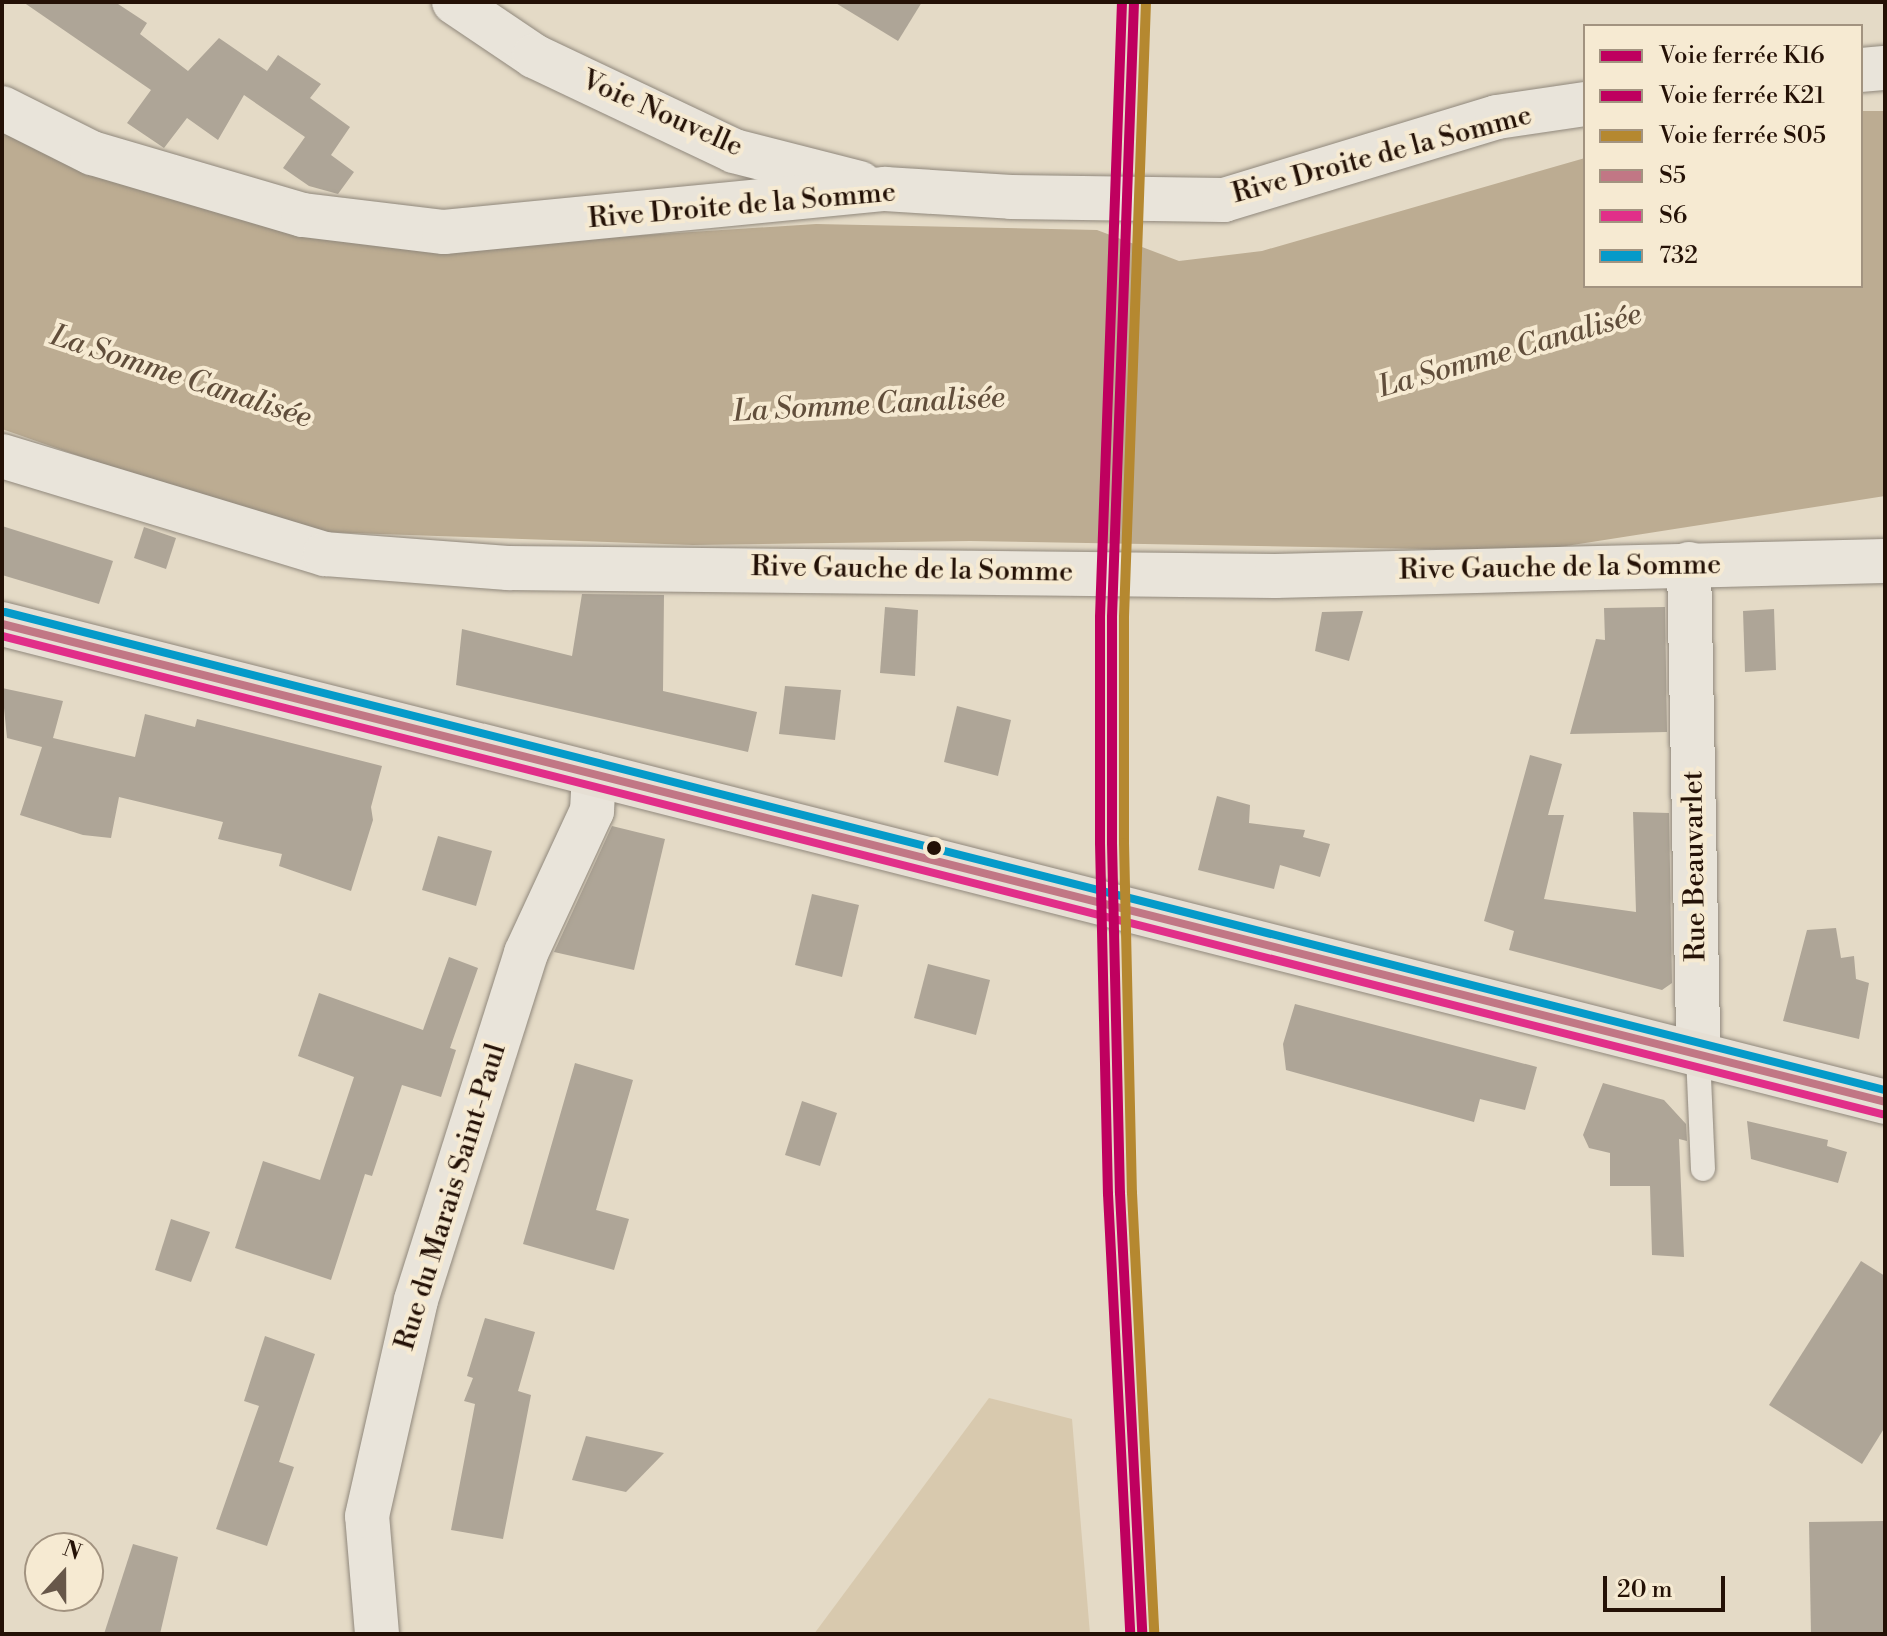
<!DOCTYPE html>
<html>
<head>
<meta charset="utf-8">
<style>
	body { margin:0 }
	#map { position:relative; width:1887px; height:1636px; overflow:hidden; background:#e4dac6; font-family:"Libre Bodoni",serif }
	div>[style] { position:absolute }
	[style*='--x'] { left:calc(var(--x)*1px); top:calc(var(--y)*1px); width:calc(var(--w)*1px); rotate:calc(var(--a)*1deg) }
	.green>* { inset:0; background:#d8c9ae }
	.water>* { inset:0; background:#bcac92 }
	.building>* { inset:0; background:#aea597 }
	.roads { filter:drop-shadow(0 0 2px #90887c) drop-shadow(0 0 2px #90887c) }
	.lane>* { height:24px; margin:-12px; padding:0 12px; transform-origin:12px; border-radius:12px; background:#e9e4da }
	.street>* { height:44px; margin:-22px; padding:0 22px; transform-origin:22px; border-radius:22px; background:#e9e4da }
	.primary>* { height:44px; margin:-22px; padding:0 22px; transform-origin:22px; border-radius:22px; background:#e6dfd4 }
	.bus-1>* { height:8px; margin:-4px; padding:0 4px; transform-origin:4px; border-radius:4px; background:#c17785 }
	.bus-2>* { height:8px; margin:-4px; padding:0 4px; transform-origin:4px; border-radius:4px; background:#e12f89 }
	.bus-3>* { height:8px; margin:-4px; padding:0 4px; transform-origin:4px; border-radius:4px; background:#059ac9 }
	.rail-1>* { height:10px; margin:-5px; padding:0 5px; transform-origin:5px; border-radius:5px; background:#bf005f }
	.rail-2>* { height:10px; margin:-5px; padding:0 5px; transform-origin:5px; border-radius:5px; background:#bf005f }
	.rail-3>* { height:10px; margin:-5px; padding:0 5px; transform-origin:5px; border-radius:5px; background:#b58830 }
	.dots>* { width:22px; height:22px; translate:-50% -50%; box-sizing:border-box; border:4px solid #f6ead2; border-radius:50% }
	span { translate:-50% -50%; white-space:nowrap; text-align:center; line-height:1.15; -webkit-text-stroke:8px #f6ead2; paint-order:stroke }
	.street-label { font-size:28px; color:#241106 }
	.water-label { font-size:30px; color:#614e3b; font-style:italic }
	.frame { position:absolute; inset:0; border:4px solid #241106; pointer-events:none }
	.legend { position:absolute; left:1583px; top:24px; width:280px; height:264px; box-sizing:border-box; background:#f6ead2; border:2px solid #a29380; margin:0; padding:10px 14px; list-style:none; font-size:24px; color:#241106 }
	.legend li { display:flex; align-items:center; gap:16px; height:40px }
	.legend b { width:40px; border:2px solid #a29380 }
	.north { position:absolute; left:24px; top:1532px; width:80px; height:80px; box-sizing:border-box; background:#f6ead2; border:2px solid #a29380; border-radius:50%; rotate:21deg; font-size:22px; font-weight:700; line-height:32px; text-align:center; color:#241106 }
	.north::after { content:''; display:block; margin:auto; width:28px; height:36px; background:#675749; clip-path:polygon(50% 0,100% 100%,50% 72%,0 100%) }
	.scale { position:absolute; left:1603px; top:1576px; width:122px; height:36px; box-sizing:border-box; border:4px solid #241106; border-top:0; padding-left:10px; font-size:24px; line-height:28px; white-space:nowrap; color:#241106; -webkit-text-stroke:6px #f6ead2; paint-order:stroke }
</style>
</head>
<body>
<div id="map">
	<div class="green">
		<div style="clip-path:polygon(989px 1398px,1072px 1419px,1090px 1634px,814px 1634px)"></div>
	</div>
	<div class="water">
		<div style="clip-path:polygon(1861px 111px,1885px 111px,1885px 496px,1534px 551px,970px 541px,693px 545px,293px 531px,2px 429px,2px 133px,106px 177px,461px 247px,816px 224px,1097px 230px,1179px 261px,1262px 251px,1585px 158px,1585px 286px,1861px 286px)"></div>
	</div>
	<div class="building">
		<div style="clip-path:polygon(23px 2px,115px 2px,147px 23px,140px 34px,188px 71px,219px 38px,267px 71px,278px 55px,321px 84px,310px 98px,350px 127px,331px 155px,354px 172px,338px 194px,309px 186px,283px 168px,305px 137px,244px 95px,218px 140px,187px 118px,164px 148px,127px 123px,151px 90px)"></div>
		<div style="clip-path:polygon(834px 2px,922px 2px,898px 41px)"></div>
		<div style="clip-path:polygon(2px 526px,113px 561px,99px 604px,2px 575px)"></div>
		<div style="clip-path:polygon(144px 527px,176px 538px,166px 569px,134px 558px)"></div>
		<div style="clip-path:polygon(582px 594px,664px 595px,663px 691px,757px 712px,748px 752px,456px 685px,462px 629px,572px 656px)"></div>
		<div style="clip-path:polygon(885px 607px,918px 610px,915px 676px,880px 673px)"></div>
		<div style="clip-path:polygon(1665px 607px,1667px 732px,1570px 734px,1596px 639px,1605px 640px,1604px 608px)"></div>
		<div style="clip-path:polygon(1774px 609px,1776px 670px,1745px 672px,1743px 611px)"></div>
		<div style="clip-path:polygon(1363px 611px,1349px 661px,1315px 651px,1322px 612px)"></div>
		<div style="clip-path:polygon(785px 686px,841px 690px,835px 740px,779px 734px)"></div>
		<div style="clip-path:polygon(2px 688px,63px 701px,53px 738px,135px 757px,145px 714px,195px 727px,197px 719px,382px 766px,371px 807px,373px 820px,351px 891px,279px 866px,282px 854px,218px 839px,223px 822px,119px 797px,111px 838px,83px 835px,20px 815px,42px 747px,7px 738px)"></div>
		<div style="clip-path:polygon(957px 706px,1011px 720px,998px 776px,944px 762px)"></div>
		<div style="clip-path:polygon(1530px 755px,1562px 764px,1548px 815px,1564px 815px,1544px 899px,1636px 912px,1633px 812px,1669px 813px,1672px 983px,1662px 990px,1509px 950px,1514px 931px,1484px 921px)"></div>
		<div style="clip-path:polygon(1217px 796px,1250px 805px,1249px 823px,1305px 830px,1303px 837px,1330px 844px,1320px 877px,1280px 865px,1274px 889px,1198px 870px)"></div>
		<div style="clip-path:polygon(612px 826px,665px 839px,634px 970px,554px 952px)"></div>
		<div style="clip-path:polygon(438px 836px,492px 851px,476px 906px,422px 890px)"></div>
		<div style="clip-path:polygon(812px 894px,859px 905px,842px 977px,795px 965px)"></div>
		<div style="clip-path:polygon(1836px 928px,1841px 958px,1854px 956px,1856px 979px,1869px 983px,1859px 1039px,1783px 1021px,1807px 930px)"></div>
		<div style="clip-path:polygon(449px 957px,478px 968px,450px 1048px,456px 1050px,441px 1097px,402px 1085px,372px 1176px,365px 1174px,331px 1280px,235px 1248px,263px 1161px,320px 1180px,354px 1077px,298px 1056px,319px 993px,423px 1030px)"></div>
		<div style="clip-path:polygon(928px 964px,990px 980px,976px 1035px,914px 1018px)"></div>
		<div style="clip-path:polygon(1295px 1004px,1537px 1067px,1525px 1110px,1480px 1099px,1474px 1122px,1286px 1070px,1283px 1044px)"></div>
		<div style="clip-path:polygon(575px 1063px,633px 1080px,596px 1210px,629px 1219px,614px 1270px,523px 1244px)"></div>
		<div style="clip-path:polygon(1603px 1083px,1664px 1100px,1686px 1124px,1687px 1141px,1679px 1139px,1684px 1257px,1652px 1255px,1650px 1186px,1610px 1186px,1610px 1153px,1589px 1148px,1583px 1135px)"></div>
		<div style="clip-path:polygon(802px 1101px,837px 1113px,820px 1166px,785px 1155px)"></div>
		<div style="clip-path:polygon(1747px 1121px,1828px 1140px,1827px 1146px,1847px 1152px,1838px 1183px,1751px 1159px)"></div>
		<div style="clip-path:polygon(171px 1219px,210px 1232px,191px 1282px,155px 1270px)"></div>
		<div style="clip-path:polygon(1861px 1261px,1885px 1276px,1885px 1427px,1862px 1464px,1769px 1405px)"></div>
		<div style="clip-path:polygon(485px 1318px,535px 1332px,518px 1391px,531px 1395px,503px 1539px,451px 1530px,475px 1404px,464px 1401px,473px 1378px,467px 1376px)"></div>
		<div style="clip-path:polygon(265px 1336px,315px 1354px,279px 1462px,294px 1467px,267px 1546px,216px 1529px,259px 1406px,244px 1401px)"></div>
		<div style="clip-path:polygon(586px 1436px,664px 1453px,626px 1492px,572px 1480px)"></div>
		<div style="clip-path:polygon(1885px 1521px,1885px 1634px,1811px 1634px,1809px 1522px)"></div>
		<div style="clip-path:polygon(133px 1544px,178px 1557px,160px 1634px,104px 1634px)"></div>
	</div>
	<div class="roads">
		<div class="lane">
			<div style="--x:1698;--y:1055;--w:114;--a:87.5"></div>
		</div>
		<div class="street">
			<div style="--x:454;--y:2;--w:97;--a:34"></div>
			<div style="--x:534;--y:56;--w:221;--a:25.4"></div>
			<div style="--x:734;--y:151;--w:130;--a:14.3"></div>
			<div style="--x:1861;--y:70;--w:24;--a:-5"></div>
			<div style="--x:2;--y:108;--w:101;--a:26.6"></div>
			<div style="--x:92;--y:153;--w:220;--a:16.4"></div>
			<div style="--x:303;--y:215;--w:142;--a:6.9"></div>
			<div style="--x:444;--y:232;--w:443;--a:-5.6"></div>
			<div style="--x:885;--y:189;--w:126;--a:3.6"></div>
			<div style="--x:1011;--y:197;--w:213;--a:0.8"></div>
			<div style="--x:1224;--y:200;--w:285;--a:-16.9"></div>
			<div style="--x:1497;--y:117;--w:89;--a:-8.4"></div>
			<div style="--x:2;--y:456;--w:338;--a:16.9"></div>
			<div style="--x:325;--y:554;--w:184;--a:4.4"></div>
			<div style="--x:508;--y:568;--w:767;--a:0.6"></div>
			<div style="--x:1275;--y:576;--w:610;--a:-1.41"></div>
			<div style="--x:1689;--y:564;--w:491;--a:88.9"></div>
			<div style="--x:377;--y:1634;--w:118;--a:-94.8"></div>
			<div style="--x:367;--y:1516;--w:221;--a:-77.2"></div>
			<div style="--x:416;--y:1300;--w:364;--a:-72.4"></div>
			<div style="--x:526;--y:953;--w:157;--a:-65.1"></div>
			<div style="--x:592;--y:811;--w:37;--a:-87"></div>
		</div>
		<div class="primary">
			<div style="--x:2;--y:624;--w:1943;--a:14.24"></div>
		</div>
	</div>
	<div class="bus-1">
		<div style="--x:2;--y:624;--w:1943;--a:14.24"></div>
	</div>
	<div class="bus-2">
		<div style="--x:2;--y:636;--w:1940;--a:14.27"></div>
	</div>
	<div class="bus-3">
		<div style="--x:5;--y:612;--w:1940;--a:14.27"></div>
	</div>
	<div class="rail-1">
		<div style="--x:1134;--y:2;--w:615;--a:92.05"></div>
		<div style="--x:1112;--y:617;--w:226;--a:90"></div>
		<div style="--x:1112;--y:843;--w:350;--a:88.7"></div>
		<div style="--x:1120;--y:1193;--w:442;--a:87.1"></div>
	</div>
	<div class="rail-2">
		<div style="--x:1122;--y:2;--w:615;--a:92.05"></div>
		<div style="--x:1100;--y:617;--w:226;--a:90"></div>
		<div style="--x:1100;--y:843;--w:351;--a:88.7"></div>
		<div style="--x:1108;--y:1194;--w:441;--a:87.1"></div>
	</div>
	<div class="rail-3">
		<div style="--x:1146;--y:2;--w:615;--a:92.05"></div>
		<div style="--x:1124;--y:617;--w:226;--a:90"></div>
		<div style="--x:1124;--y:843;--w:350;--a:88.7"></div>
		<div style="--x:1132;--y:1193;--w:441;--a:87.1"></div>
	</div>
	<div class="dots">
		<div style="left:934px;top:848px;background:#241106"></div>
	</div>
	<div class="street-label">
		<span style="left:662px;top:114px;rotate:24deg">Voie Nouvelle</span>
		<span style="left:1382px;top:155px;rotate:-15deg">Rive Droite de la Somme</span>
		<span style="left:742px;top:206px;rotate:-5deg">Rive Droite de la Somme</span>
		<span style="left:1560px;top:568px;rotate:-1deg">Rive Gauche de la Somme</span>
		<span style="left:912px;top:570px;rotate:1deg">Rive Gauche de la Somme</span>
		<span style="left:1695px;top:866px;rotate:-91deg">Rue Beauvarlet</span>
		<span style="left:451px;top:1197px;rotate:-73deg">Rue du Marais Saint-Paul</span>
	</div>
	<div class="water-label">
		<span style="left:1510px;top:351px;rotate:-16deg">La Somme Canalisée</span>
		<span style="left:181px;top:377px;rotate:18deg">La Somme Canalisée</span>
		<span style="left:869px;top:405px;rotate:-3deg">La Somme Canalisée</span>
	</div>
	<div class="frame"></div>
	<ul class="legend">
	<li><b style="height:10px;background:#bf005f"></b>Voie ferrée K16</li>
	<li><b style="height:10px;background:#bf005f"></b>Voie ferrée K21</li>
	<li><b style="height:10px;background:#b58830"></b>Voie ferrée S05</li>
	<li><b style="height:10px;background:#c17785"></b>S5</li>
	<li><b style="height:10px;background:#e12f89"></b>S6</li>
	<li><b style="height:10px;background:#059ac9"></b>732</li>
	</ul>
	<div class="north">N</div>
	<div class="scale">20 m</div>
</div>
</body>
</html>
